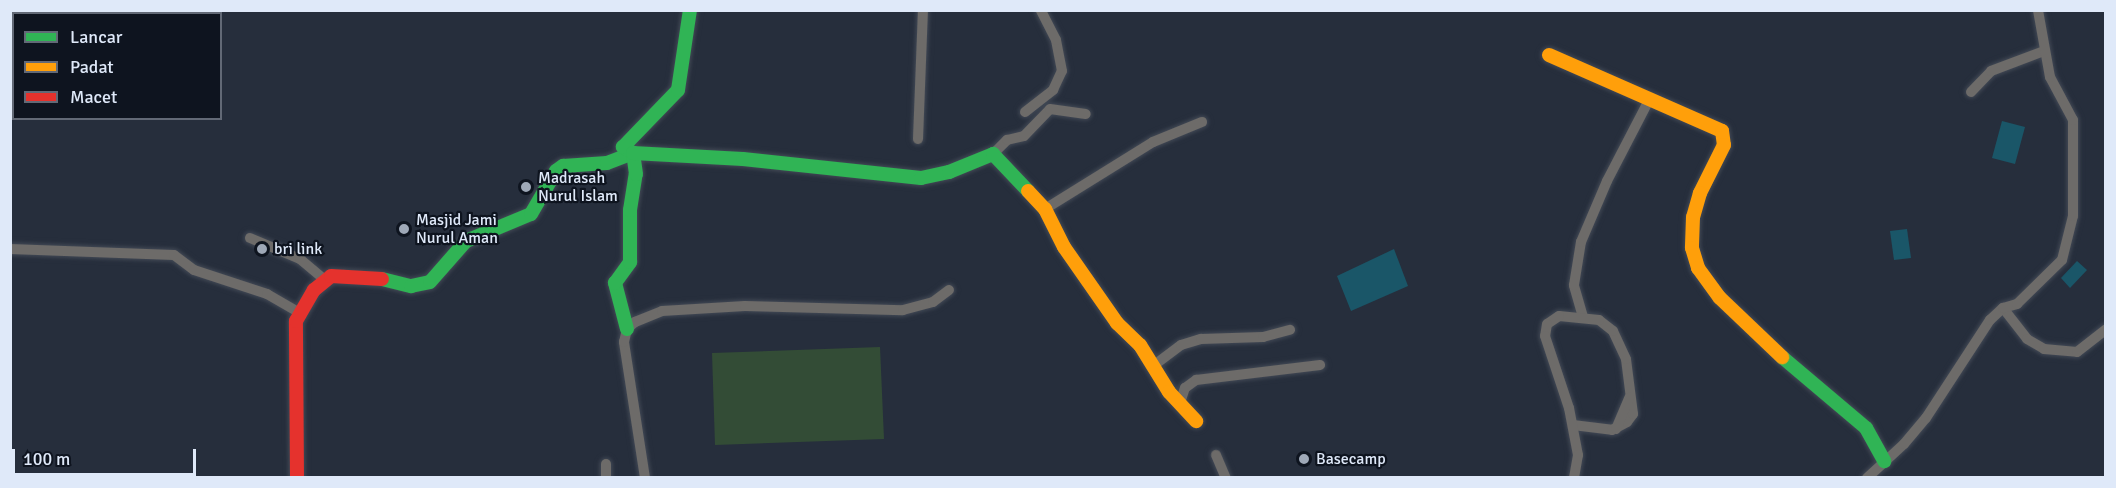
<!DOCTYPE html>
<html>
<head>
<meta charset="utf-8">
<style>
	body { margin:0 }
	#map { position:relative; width:2116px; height:488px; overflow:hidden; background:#262e3c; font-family:Signika,sans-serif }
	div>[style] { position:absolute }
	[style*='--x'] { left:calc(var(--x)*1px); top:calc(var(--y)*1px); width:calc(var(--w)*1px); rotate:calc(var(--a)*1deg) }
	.green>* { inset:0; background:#334c36 }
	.water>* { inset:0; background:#1a5668 }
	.roads { filter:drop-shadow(0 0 2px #424955) drop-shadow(0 0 2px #424955) }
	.street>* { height:10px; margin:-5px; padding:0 5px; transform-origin:5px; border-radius:5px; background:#6d6b69 }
	.fast>* { height:14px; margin:-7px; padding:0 7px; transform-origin:7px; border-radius:7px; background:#30b455 }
	.slow>* { height:14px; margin:-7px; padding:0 7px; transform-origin:7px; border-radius:7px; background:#ff9f0a }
	.jam>* { height:14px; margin:-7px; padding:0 7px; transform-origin:7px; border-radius:7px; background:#e5322d }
	.dots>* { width:16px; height:16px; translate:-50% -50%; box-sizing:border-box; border:3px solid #0e141f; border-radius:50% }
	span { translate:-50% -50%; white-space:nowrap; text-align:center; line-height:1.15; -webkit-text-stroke:4.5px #0e141f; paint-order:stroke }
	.poi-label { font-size:16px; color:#dfe9f9 }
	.left { translate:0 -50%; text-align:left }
	.frame { position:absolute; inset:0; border:12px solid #dfe9f9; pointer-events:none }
	.legend { position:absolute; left:12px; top:12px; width:210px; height:108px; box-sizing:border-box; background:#0e141f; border:2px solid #626976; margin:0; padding:8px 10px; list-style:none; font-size:18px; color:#dfe9f9 }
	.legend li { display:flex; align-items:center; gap:12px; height:30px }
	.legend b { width:30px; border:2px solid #626976 }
	.scale { position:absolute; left:12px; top:449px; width:184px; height:27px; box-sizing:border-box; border:3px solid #dfe9f9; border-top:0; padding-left:8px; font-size:18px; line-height:21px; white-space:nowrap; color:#dfe9f9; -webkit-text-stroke:4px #0e141f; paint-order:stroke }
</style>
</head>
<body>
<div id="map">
	<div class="green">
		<div style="clip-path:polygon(880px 347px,884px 439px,715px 445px,712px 353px)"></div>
	</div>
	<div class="water">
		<div style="clip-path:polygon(2002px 121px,2025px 127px,2015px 164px,1992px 158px)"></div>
		<div style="clip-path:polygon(1907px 229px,1911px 258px,1894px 260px,1890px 231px)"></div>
		<div style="clip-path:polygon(1394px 249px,1408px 286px,1351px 311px,1337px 276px)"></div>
		<div style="clip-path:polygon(2077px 261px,2087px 270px,2070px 288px,2061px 278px)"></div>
	</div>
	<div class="roads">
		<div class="street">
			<div style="--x:1971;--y:92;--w:29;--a:-46"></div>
			<div style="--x:1991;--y:71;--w:57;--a:-20.7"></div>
			<div style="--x:1025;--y:112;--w:36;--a:-38"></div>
			<div style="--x:1053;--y:90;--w:21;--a:-65"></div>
			<div style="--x:1062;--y:71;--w:32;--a:-101"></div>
			<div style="--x:1056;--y:40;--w:34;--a:-117"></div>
			<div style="--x:918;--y:139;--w:129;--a:-87.8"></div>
			<div style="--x:993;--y:154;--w:20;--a:-45"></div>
			<div style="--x:1007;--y:140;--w:17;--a:-13"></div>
			<div style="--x:1024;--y:136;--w:37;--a:-46"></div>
			<div style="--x:1050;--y:109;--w:36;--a:8"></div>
			<div style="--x:1045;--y:209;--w:127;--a:-31.8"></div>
			<div style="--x:1153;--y:142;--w:53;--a:-22.2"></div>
			<div style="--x:250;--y:238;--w:54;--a:22.8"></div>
			<div style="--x:300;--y:259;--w:33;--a:40"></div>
			<div style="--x:10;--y:249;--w:164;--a:2.1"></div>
			<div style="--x:174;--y:255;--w:25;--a:37"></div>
			<div style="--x:194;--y:270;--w:77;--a:18.2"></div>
			<div style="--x:267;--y:294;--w:36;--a:30"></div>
			<div style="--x:2003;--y:308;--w:39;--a:52"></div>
			<div style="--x:2027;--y:339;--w:20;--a:30"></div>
			<div style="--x:2044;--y:349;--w:33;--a:5"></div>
			<div style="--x:2077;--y:352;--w:37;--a:-38"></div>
			<div style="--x:1583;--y:317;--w:33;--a:-106"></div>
			<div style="--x:1574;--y:285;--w:44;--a:-80.8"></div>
			<div style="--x:1581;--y:242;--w:66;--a:-66.9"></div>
			<div style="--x:1607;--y:181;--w:93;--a:-62.6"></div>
			<div style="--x:1153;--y:366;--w:35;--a:-37"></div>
			<div style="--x:1181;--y:345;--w:21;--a:-17"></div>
			<div style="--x:1201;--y:339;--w:62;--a:-1.8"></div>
			<div style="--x:1263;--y:337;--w:28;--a:-15"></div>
			<div style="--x:1180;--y:403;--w:16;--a:-72"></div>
			<div style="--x:1185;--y:388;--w:14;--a:-36"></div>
			<div style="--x:1196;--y:380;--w:125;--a:-6.9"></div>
			<div style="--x:1573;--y:425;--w:39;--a:7"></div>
			<div style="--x:1612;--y:430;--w:17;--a:-28"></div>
			<div style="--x:1627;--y:422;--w:10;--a:-53"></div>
			<div style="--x:1633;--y:414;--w:55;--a:-97.3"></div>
			<div style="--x:1626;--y:359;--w:31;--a:-115"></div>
			<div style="--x:1613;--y:331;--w:18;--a:-142"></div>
			<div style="--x:1599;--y:320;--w:40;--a:-174.3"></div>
			<div style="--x:1559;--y:316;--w:14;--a:146"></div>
			<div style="--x:1547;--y:324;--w:12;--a:99"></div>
			<div style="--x:1545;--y:336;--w:76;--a:71.6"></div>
			<div style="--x:1569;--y:408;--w:48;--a:79.2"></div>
			<div style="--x:1578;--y:455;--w:23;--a:100"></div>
			<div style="--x:1616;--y:429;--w:34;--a:-67"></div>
			<div style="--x:1216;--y:455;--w:25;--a:67"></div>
			<div style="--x:606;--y:478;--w:14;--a:-90"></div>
			<div style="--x:645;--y:478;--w:138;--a:-98.8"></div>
			<div style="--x:624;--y:342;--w:13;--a:-77"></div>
			<div style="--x:627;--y:329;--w:11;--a:-41"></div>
			<div style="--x:635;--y:322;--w:29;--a:-22"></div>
			<div style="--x:662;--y:311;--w:83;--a:-3.4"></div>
			<div style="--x:745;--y:306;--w:158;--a:1.5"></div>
			<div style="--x:903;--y:310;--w:31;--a:-15"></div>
			<div style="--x:933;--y:302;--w:20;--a:-37"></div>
			<div style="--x:1867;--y:478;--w:50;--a:-42.6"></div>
			<div style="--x:1904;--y:444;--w:34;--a:-50"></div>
			<div style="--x:1926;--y:418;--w:117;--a:-56.9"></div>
			<div style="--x:1990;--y:320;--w:18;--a:-43"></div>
			<div style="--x:2003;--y:308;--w:15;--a:-16"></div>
			<div style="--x:2017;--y:304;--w:63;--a:-44.4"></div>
			<div style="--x:2062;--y:260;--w:45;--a:-76"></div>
			<div style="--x:2073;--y:216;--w:96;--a:-90"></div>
			<div style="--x:2073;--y:120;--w:49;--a:-118.1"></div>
			<div style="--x:2050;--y:77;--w:68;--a:-100.2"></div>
		</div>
		<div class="fast">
			<div style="--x:382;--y:279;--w:30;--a:14"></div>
			<div style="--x:411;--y:286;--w:19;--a:-12"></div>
			<div style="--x:430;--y:282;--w:55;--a:-48.7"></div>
			<div style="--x:466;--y:241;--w:70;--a:-22.6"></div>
			<div style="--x:531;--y:214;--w:50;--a:-59.8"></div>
			<div style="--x:556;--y:171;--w:9;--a:-36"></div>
			<div style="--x:563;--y:166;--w:44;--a:-3.9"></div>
			<div style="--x:607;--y:163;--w:28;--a:-21"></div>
			<div style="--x:633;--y:153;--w:12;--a:-149"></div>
			<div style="--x:623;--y:147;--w:79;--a:-46"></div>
			<div style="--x:678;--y:90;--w:81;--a:-81.5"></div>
			<div style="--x:627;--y:329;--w:48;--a:-104.6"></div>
			<div style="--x:615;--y:283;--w:26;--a:-54"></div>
			<div style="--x:630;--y:262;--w:52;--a:-90"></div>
			<div style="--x:630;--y:210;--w:36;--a:-81"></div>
			<div style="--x:636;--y:174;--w:21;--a:-98"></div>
			<div style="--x:633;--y:153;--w:110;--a:3.1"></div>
			<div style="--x:743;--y:159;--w:179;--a:6.1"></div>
			<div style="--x:921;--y:178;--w:29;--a:-12"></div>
			<div style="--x:949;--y:172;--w:48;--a:-22.2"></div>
			<div style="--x:993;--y:154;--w:51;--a:46.6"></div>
			<div style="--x:1782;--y:357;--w:110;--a:40.2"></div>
			<div style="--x:1866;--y:428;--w:38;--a:61"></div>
		</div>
		<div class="slow">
			<div style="--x:1549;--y:55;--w:189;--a:23.7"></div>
			<div style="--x:1722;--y:131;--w:14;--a:82"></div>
			<div style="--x:1724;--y:145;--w:54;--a:116.6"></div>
			<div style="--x:1700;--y:193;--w:25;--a:106"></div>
			<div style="--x:1693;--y:217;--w:31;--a:92"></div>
			<div style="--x:1692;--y:248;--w:21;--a:73"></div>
			<div style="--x:1698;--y:268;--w:37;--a:54"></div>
			<div style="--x:1720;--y:298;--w:86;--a:43.6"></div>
			<div style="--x:1028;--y:191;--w:25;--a:47"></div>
			<div style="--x:1045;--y:209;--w:42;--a:63.4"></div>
			<div style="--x:1064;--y:247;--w:93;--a:55.1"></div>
			<div style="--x:1117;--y:323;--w:32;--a:44"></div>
			<div style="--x:1140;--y:345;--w:55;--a:58.3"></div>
			<div style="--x:1169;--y:392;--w:40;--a:47"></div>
		</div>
		<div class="jam">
			<div style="--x:297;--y:478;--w:157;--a:-90.4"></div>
			<div style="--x:296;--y:321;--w:36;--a:-60"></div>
			<div style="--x:314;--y:290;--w:22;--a:-39"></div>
			<div style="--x:331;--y:276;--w:51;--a:3.4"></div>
		</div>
	</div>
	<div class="dots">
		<div style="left:526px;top:187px;background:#9ea8b7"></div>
		<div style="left:404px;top:229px;background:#9ea8b7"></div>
		<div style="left:262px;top:249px;background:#9ea8b7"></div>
		<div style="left:1304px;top:459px;background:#9ea8b7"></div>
	</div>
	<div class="poi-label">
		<span class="left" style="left:538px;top:187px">Madrasah<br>Nurul Islam</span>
		<span class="left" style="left:416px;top:229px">Masjid Jami<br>Nurul Aman</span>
		<span class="left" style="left:274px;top:249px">bri link</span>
		<span class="left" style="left:1316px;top:459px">Basecamp</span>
	</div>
	<div class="frame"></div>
	<ul class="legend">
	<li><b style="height:8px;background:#30b455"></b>Lancar</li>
	<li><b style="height:8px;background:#ff9f0a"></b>Padat</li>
	<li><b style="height:8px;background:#e5322d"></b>Macet</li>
	</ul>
	<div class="scale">100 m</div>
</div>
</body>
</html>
